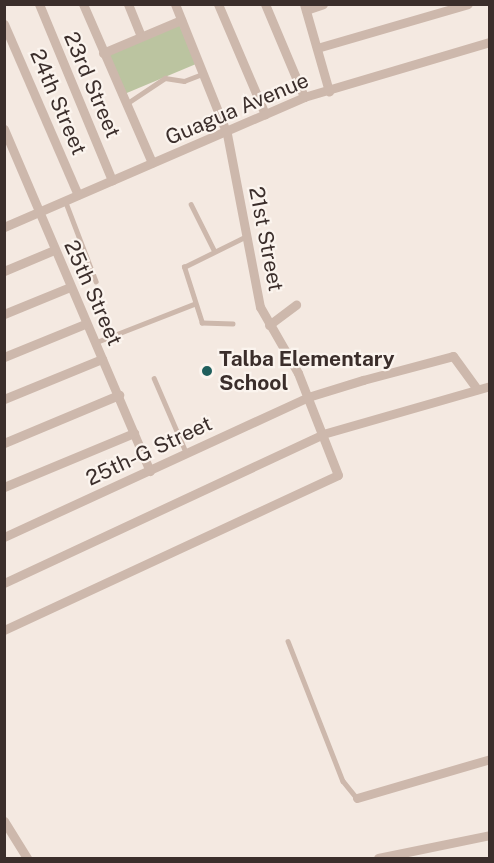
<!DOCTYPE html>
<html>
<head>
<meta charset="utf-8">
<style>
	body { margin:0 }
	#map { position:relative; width:494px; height:863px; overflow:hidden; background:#f4e9e1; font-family:"Public Sans",sans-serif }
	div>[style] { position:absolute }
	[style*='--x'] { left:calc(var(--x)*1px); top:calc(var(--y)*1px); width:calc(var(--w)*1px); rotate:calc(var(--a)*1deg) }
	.green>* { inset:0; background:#bbc4a0 }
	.lane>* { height:4.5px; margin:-2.25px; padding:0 2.25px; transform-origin:2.25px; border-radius:2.25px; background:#cdb8ac }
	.street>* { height:9px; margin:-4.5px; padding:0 4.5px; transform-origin:4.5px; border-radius:4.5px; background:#cdb8ac }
	.dots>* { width:16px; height:16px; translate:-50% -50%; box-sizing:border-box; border:3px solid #fbf4ee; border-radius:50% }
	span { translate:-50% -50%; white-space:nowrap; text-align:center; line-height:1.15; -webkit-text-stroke:4.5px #fbf4ee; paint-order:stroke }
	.street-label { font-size:21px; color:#3b2e2b }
	.poi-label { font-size:21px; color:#3b2e2b; font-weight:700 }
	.left { translate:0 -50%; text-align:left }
	.frame { position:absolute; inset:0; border:6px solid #3b2e2b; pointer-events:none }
</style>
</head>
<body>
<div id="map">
	<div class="green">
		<div style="clip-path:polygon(179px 24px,196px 64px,122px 95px,106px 55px)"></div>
	</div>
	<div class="lane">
		<div style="--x:126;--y:104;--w:47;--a:-33.7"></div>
		<div style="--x:165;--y:78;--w:19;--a:9"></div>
		<div style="--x:184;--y:81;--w:19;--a:-21"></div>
		<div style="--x:65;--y:200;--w:87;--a:69.1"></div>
		<div style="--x:191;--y:204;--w:51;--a:63.4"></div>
		<div style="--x:233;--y:324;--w:31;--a:-178"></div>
		<div style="--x:202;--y:323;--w:59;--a:-107.8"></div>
		<div style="--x:184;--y:267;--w:70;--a:-26.2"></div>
		<div style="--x:94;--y:343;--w:107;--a:-21.3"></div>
		<div style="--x:154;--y:378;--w:81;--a:66.6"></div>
		<div style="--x:288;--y:641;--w:150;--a:68.6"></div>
		<div style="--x:343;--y:781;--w:22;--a:51"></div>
	</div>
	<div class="street">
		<div style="--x:39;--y:4;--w:191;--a:67.5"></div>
		<div style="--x:83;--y:4;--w:173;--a:66.5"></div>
		<div style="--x:128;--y:4;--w:35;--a:68"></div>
		<div style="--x:218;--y:4;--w:120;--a:66.9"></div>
		<div style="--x:265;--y:4;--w:101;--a:67.2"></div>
		<div style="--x:304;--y:4;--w:91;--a:74"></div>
		<div style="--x:306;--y:10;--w:18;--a:-19"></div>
		<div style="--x:4;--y:24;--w:186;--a:66.6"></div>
		<div style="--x:317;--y:48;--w:157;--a:-16.2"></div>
		<div style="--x:103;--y:53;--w:85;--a:-22.9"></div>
		<div style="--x:4;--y:129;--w:372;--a:66.9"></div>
		<div style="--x:4;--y:227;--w:327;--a:-23.4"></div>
		<div style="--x:304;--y:97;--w:194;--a:-16.5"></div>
		<div style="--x:4;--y:271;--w:54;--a:-22.8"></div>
		<div style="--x:4;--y:314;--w:71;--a:-22.2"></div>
		<div style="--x:269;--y:325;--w:34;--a:-37"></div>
		<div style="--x:4;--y:357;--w:87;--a:-22.2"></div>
		<div style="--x:4;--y:399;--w:106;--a:-22.2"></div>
		<div style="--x:4;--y:443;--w:125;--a:-22.7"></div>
		<div style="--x:4;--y:487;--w:141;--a:-22.6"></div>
		<div style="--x:4;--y:537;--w:335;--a:-24.7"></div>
		<div style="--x:308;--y:397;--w:58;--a:-17.2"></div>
		<div style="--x:363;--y:380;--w:93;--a:-14.9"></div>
		<div style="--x:453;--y:356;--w:41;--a:54"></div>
		<div style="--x:4;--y:583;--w:352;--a:-25"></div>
		<div style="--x:323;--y:434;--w:174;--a:-16"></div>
		<div style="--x:4;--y:630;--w:368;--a:-24.9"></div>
		<div style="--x:338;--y:475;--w:110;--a:-111.4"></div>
		<div style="--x:298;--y:373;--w:76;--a:-119.9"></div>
		<div style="--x:260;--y:307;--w:176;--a:-100.8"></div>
		<div style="--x:227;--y:134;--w:140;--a:-111.8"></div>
		<div style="--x:357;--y:798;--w:139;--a:-16.3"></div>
		<div style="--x:4;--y:821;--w:44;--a:58.1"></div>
		<div style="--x:378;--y:858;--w:114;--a:-11.6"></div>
	</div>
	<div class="dots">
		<div style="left:207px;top:371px;background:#1f5e5c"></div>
	</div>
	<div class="street-label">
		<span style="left:92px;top:85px;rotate:67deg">23rd Street</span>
		<span style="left:58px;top:102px;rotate:67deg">24th Street</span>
		<span style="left:237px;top:109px;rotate:-23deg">Guagua Avenue</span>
		<span style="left:266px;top:239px;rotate:79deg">21st Street</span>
		<span style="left:93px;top:293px;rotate:66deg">25th Street</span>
		<span style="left:149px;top:451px;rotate:-25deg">25th-G Street</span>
	</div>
	<div class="poi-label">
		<span class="left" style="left:219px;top:371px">Talba Elementary<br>School</span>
	</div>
	<div class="frame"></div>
</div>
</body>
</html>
